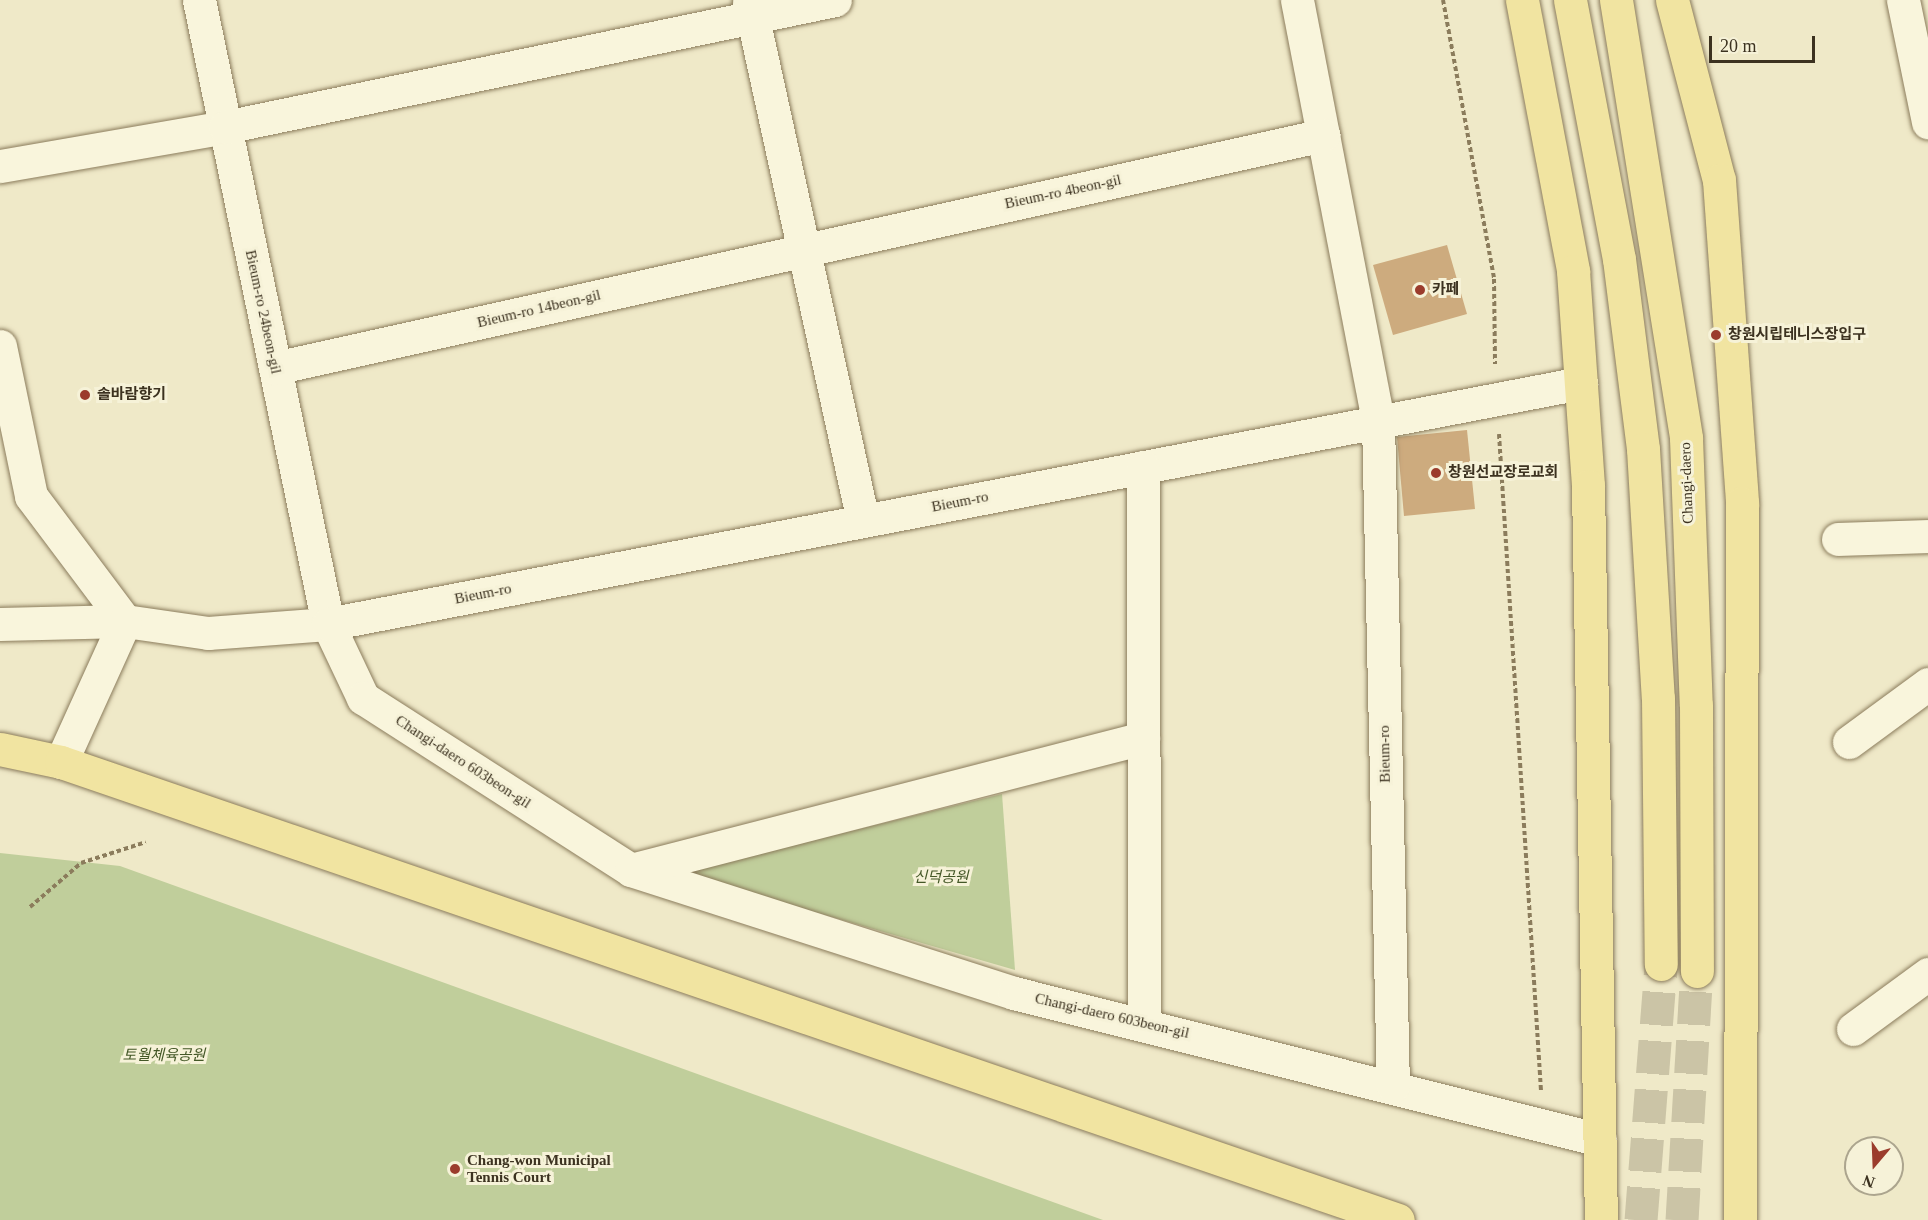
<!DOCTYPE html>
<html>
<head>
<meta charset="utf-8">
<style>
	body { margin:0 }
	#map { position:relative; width:1928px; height:1220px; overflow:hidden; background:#efe9c8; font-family:"Times New Roman","Noto Sans KR",serif }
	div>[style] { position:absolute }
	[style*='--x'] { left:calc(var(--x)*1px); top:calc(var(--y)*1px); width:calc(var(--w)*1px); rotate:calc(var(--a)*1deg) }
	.green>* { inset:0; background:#c0ce9b }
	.building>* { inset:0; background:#cdab7e }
	.major-tunnel>* { height:33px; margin-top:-16.5px; transform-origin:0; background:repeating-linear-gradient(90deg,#cbc4a6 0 33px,transparent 0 49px) }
	.path>* { height:4px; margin-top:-2px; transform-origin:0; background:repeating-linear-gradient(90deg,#8b7c5c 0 4.5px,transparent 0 7.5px) }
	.roads { filter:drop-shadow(0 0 2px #8b7c5c) drop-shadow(0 0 2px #8b7c5c) }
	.minor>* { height:33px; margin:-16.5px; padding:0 16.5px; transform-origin:16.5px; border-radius:16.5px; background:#f9f5dc }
	.major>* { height:33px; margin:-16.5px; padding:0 16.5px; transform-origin:16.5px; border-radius:16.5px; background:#f1e4a1 }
	.dots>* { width:16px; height:16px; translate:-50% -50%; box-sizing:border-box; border:3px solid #f6f2d8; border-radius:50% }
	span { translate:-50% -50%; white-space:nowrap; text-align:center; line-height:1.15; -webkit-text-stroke:6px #f6f2d8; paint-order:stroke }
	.street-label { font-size:15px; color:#3c3220 }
	.poi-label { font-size:15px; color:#3c3220; font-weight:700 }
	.left { translate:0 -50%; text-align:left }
	.park-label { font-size:15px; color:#445827; font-style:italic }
	.north { position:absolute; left:1844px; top:1136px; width:60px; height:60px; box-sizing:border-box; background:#f6f2d8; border:2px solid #aca58e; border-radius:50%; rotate:199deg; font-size:16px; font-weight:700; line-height:24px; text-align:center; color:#3c3220 }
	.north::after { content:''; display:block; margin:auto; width:21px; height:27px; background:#9b3c2c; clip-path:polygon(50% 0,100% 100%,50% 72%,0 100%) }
	.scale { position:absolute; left:1709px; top:36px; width:106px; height:27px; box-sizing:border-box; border:3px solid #3c3220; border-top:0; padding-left:8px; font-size:18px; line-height:21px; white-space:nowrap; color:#3c3220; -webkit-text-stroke:4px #f6f2d8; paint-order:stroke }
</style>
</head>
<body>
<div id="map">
	<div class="green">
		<div style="clip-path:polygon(1002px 794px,1015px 970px,680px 873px)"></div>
		<div style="clip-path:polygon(0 853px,120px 866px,1103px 1220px,0 1220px)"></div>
	</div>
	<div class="building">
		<div style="clip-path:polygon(1447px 245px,1467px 314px,1393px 335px,1373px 265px)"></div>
		<div style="clip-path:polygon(1467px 430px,1475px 509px,1404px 516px,1397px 437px)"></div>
	</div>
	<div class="major-tunnel">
		<div style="--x:1641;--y:1220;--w:257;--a:-85.5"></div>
		<div style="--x:1682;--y:1220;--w:249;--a:-86.6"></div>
	</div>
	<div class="path">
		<div style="--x:1443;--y:0;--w:284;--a:79.6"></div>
		<div style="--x:1494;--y:279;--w:85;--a:89.3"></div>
		<div style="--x:1499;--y:434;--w:658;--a:86.34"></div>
		<div style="--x:30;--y:907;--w:67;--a:-40.8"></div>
		<div style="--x:81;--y:863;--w:68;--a:-17.9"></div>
	</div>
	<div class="roads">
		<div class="minor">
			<div style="--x:199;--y:0;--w:637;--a:78.32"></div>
			<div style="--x:328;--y:624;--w:82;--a:64.7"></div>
			<div style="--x:363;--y:698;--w:318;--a:32.7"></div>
			<div style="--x:631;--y:870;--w:402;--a:17.8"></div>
			<div style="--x:1014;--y:993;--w:604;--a:14.08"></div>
			<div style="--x:749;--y:0;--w:533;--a:77.66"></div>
			<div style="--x:1297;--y:0;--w:430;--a:79.1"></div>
			<div style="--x:1378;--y:422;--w:664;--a:88.71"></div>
			<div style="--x:1903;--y:0;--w:125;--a:78.4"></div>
			<div style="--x:0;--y:166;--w:228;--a:-9.8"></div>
			<div style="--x:225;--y:127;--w:623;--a:-11.76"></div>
			<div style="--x:0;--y:346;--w:153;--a:78.3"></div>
			<div style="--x:31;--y:496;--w:156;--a:53.1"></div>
			<div style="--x:125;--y:621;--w:84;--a:8.2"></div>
			<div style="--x:208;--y:633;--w:120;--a:-4.3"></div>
			<div style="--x:328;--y:624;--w:1276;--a:-10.89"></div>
			<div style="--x:275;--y:368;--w:1074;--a:-12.53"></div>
			<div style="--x:1143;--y:467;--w:556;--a:89.9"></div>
			<div style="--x:1838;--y:539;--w:90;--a:-1.9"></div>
			<div style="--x:0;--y:624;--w:125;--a:-1.4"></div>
			<div style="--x:125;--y:621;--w:155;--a:114.4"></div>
			<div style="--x:1849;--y:742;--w:98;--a:-36.3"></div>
			<div style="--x:631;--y:870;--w:529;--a:-14.46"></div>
			<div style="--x:1853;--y:1029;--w:93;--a:-36.3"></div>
		</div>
		<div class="major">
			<div style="--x:1522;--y:0;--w:276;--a:79.3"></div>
			<div style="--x:1573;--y:271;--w:216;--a:86"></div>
			<div style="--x:1588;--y:486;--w:734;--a:88.99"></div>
			<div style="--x:1570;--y:0;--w:264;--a:79.3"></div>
			<div style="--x:1619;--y:259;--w:192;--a:82.8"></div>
			<div style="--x:1643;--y:449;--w:249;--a:86.6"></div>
			<div style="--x:1658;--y:698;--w:266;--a:89.4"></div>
			<div style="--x:1616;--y:0;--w:444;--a:80.9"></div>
			<div style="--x:1686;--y:438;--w:267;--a:87.9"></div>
			<div style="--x:1696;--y:705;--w:266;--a:89.8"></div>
			<div style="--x:1672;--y:0;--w:186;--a:75.4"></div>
			<div style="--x:1719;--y:180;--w:324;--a:85.9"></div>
			<div style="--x:1742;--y:503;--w:717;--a:90.16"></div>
			<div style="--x:0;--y:749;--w:62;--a:12"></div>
			<div style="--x:61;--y:762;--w:1413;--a:18.91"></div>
		</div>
	</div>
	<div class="dots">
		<div style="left:1420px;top:290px;background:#9b3c2c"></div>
		<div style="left:1716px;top:335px;background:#9b3c2c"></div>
		<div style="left:85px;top:395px;background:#9b3c2c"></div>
		<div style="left:1436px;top:473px;background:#9b3c2c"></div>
		<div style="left:455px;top:1169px;background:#9b3c2c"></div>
	</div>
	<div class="street-label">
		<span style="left:1063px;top:192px;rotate:-12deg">Bieum-ro 4beon-gil</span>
		<span style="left:539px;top:309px;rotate:-13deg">Bieum-ro 14beon-gil</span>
		<span style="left:263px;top:312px;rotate:78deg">Bieum-ro 24beon-gil</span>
		<span style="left:1687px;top:483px;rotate:-92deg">Changi-daero</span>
		<span style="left:960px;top:502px;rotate:-11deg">Bieum-ro</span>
		<span style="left:483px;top:594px;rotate:-11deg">Bieum-ro</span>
		<span style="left:1385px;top:754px;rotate:-91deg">Bieum-ro</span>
		<span style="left:463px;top:762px;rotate:33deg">Changi-daero 603beon-gil</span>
		<span style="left:1112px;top:1016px;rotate:13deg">Changi-daero 603beon-gil</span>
	</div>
	<div class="poi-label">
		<span class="left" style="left:1432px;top:290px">카페</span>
		<span class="left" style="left:1728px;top:335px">창원시립테니스장입구</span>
		<span class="left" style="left:97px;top:395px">솔바람향기</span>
		<span class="left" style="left:1448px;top:473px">창원선교장로교회</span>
		<span class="left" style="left:467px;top:1169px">Chang-won Municipal<br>Tennis Court</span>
	</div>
	<div class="park-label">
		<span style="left:941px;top:878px">신덕공원</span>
		<span style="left:164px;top:1056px">토월체육공원</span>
	</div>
	<div class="north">N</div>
	<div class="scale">20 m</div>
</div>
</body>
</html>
